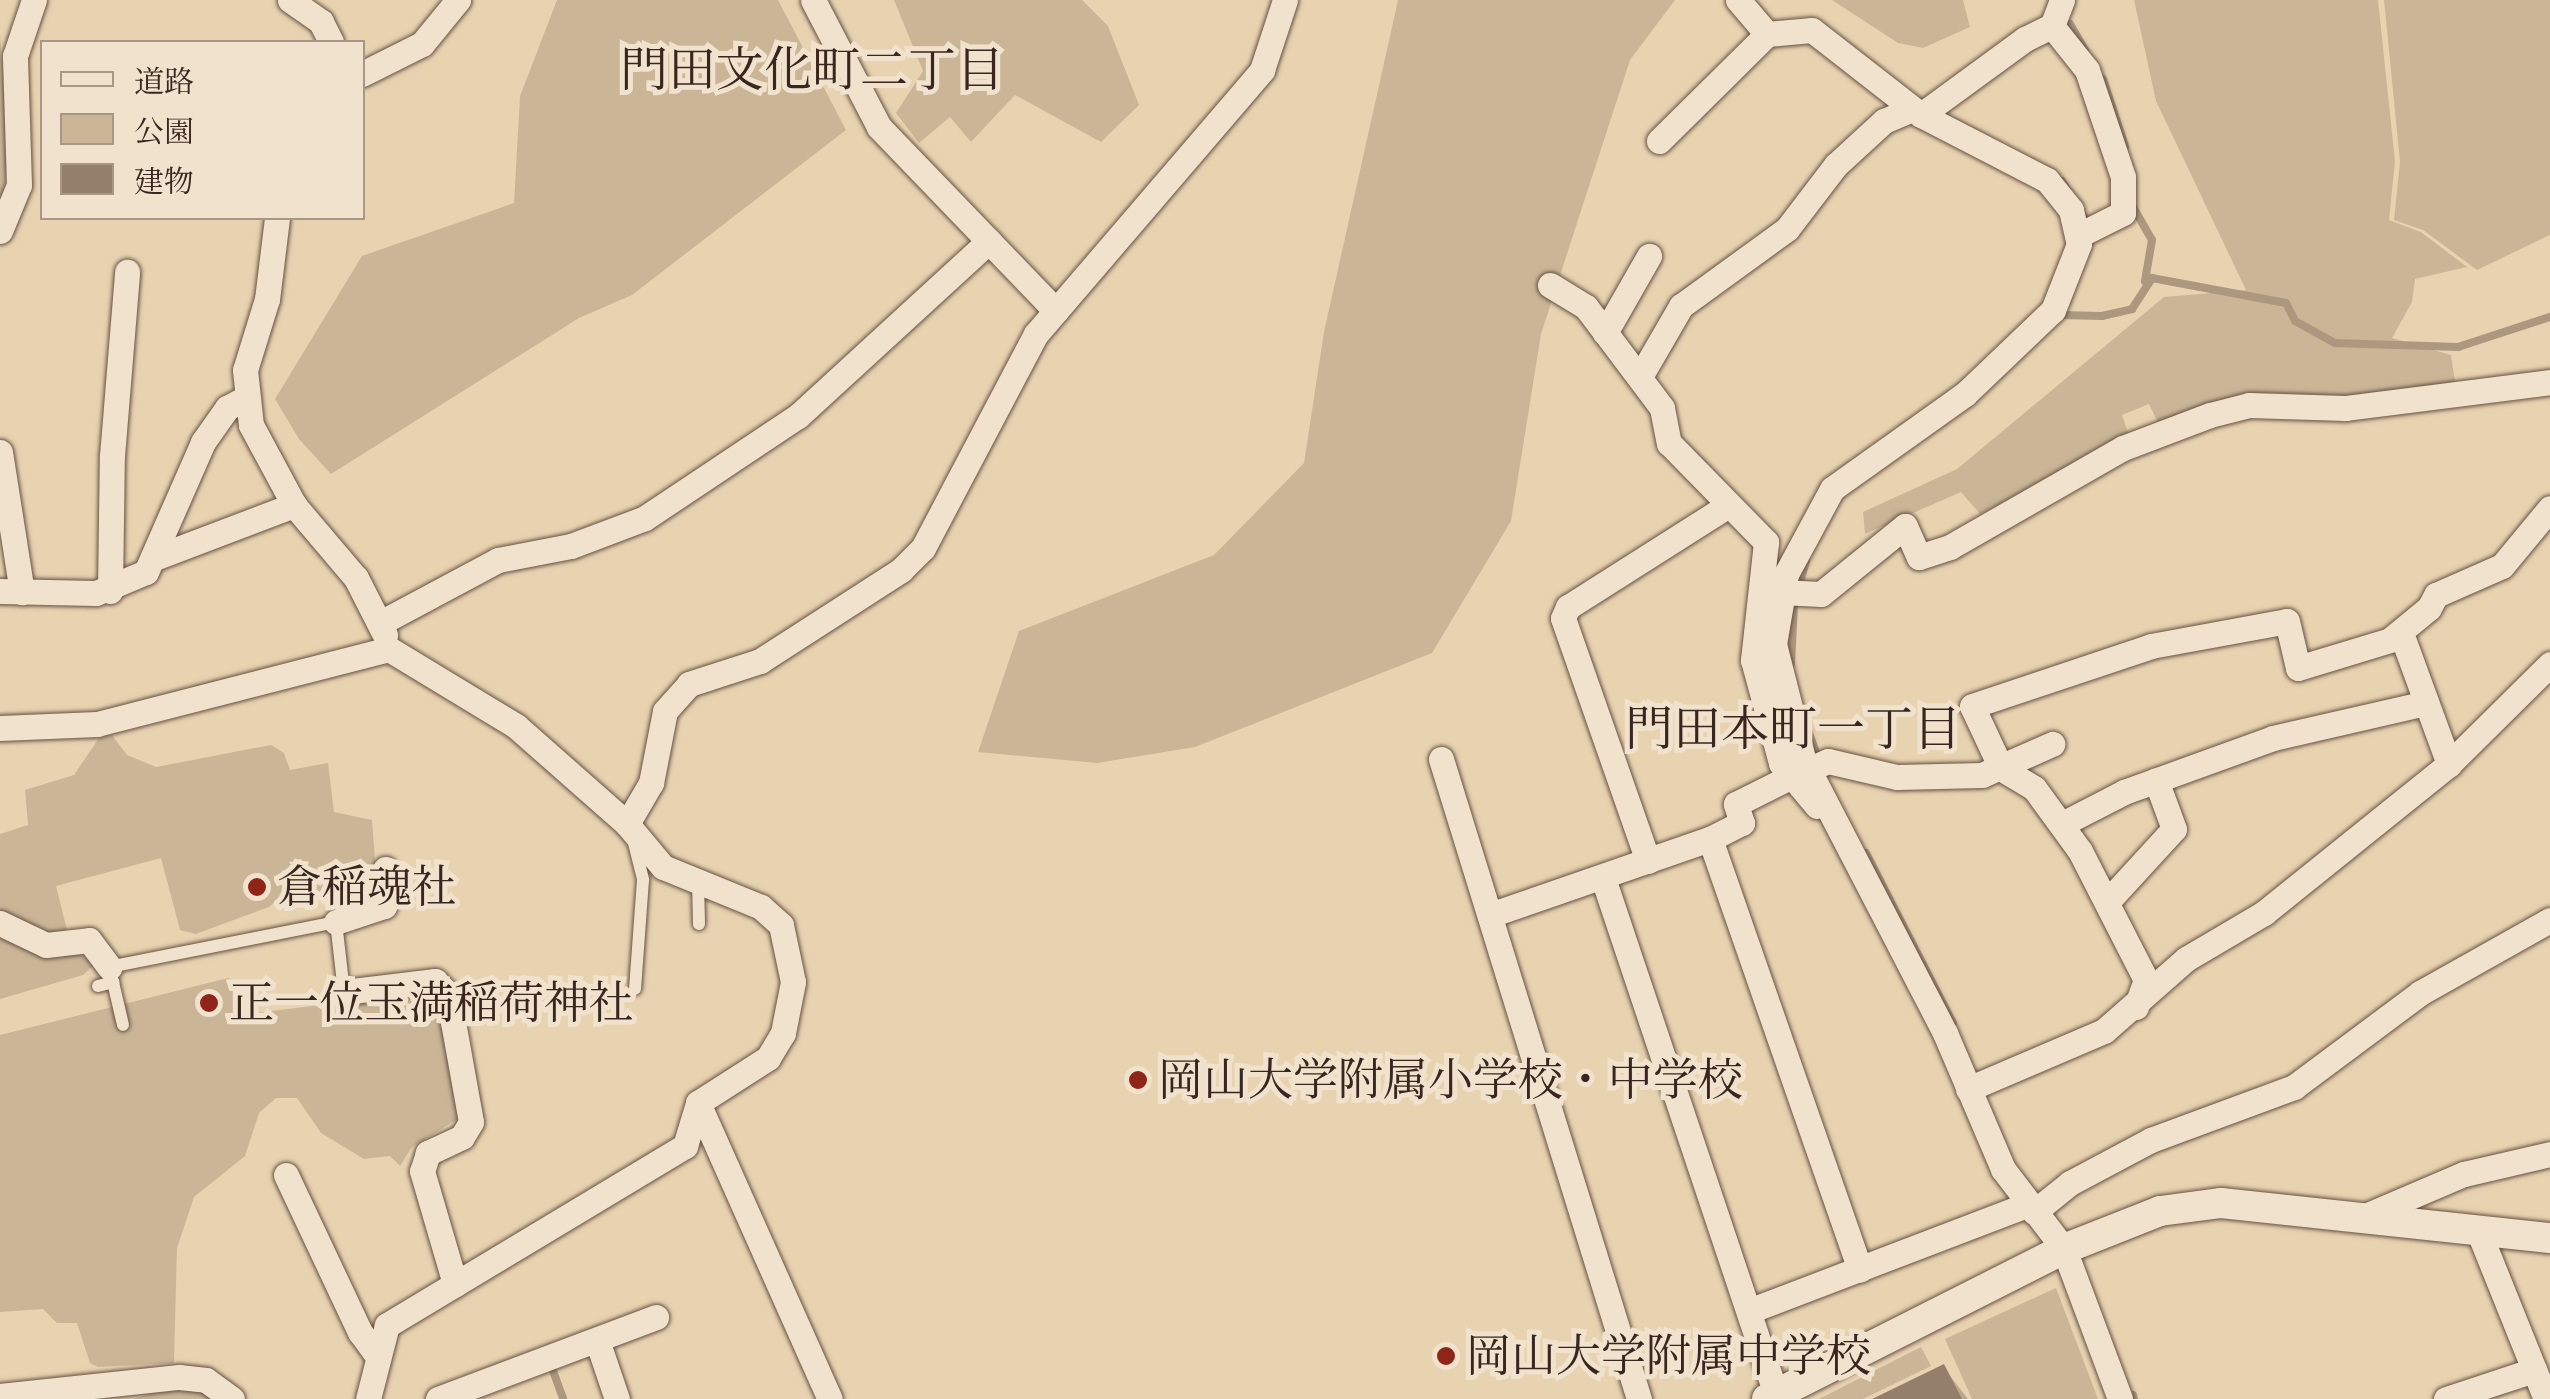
<!DOCTYPE html>
<html>
<head>
<meta charset="utf-8">
<style>
	body { margin:0 }
	#map { position:relative; width:2550px; height:1399px; overflow:hidden; background:#e8d3b0; font-family:"EB Garamond","Noto Serif JP",serif }
	div>[style] { position:absolute }
	[style*='--x'] { left:calc(var(--x)*1px); top:calc(var(--y)*1px); width:calc(var(--w)*1px); rotate:calc(var(--a)*1deg) }
	.green>* { inset:0; background:#cab697 }
	.shadow>* { inset:0; background:#0003 }
	.stream>* { height:8px; margin:-4px; padding:0 4px; transform-origin:4px; border-radius:4px; background:#ac987f }
	.building>* { inset:0; background:#94806a }
	.roads { filter:drop-shadow(0 0 2px #655143) drop-shadow(0 0 2px #655143) }
	.service>* { height:12px; margin:-6px; padding:0 6px; transform-origin:6px; border-radius:6px; background:#f0e2cc }
	.minor>* { height:25px; margin:-12.5px; padding:0 12.5px; transform-origin:12.5px; border-radius:12.5px; background:#f0e2cc }
	.tertiary>* { height:30px; margin:-15px; padding:0 15px; transform-origin:15px; border-radius:15px; background:#f0e2cc }
	.dots>* { width:28px; height:28px; translate:-50% -50%; box-sizing:border-box; border:5px solid #f0e2cc; border-radius:50% }
	span { translate:-50% -50%; white-space:nowrap; text-align:center; line-height:1.15; -webkit-text-stroke:10px #f0e2cc; paint-order:stroke }
	.poi-label { font-size:45px; color:#39261f }
	.left { translate:0 -50%; text-align:left }
	.neighbourhood-label { font-size:48px; color:#39261f }
	.legend { position:absolute; left:40px; top:40px; width:325px; height:180px; box-sizing:border-box; background:#f0e2cc; border:2px solid #a79787; margin:0; padding:12px 18px; list-style:none; font-size:30px; color:#39261f }
	.legend li { display:flex; align-items:center; gap:20px; height:50px }
	.legend b { width:50px; border:2px solid #a79787 }
</style>
</head>
<body>
<div id="map">
	<div class="green">
		<div style="clip-path:polygon(557px 0,778px 0,846px 130px,632px 295px,579px 318px,331px 474px,299px 439px,275px 399px,362px 256px,514px 203px,520px 96px)"></div>
		<div style="clip-path:polygon(894px 0,1082px 0,1108px 26px,1139px 105px,1101px 142px,1015px 95px,971px 142px,950px 117px,919px 143px,896px 113px,923px 71px)"></div>
		<div style="clip-path:polygon(1398px 0,1675px 0,1630px 60px,1541px 334px,1511px 521px,1432px 653px,1195px 747px,1097px 763px,978px 752px,1019px 631px,1214px 555px,1304px 463px,1324px 332px)"></div>
		<div style="clip-path:polygon(1832px 0,1963px 0,1970px 27px,1923px 48px,1898px 43px)"></div>
		<div style="clip-path:polygon(2134px 0,2378px 0,2395px 161px,2389px 220px,2421px 232px,2467px 267px,2415px 279px,2412px 302px,2392px 338px,2451px 355px,2455px 382px,2160px 427px,2149px 404px,2122px 415px,2130px 438px,1980px 514px,1961px 492px,1865px 534px,1863px 512px,1957px 469px,2164px 297px,2246px 290px,2156px 101px)"></div>
		<div style="clip-path:polygon(2384px 0,2550px 0,2550px 235px,2477px 270px,2423px 230px,2394px 220px,2400px 162px)"></div>
		<div style="clip-path:polygon(0 33px,8px 161px,0 213px)"></div>
		<div style="clip-path:polygon(112px 735px,127px 755px,156px 767px,271px 745px,284px 753px,290px 770px,328px 763px,334px 812px,372px 820px,377px 887px,368px 902px,347px 906px,336px 892px,307px 899px,290px 889px,269px 907px,196px 934px,180px 930px,161px 858px,56px 886px,72px 950px,95px 964px,83px 975px,0 999px,0 834px,28px 825px,25px 790px,74px 775px,99px 738px)"></div>
		<div style="clip-path:polygon(228px 978px,240px 985px,246px 1014px,431px 992px,440px 1002px,464px 1115px,412px 1147px,400px 1166px,390px 1156px,364px 1159px,321px 1133px,297px 1098px,276px 1098px,259px 1113px,245px 1156px,194px 1197px,177px 1248px,174px 1363px,98px 1367px,90px 1363px,77px 1323px,57px 1323px,43px 1309px,0 1312px,0 1035px)"></div>
		<div style="clip-path:polygon(2056px 1288px,2098px 1399px,1972px 1399px,1945px 1339px)"></div>
		<div style="clip-path:polygon(1921px 1347px,1931px 1366px,1863px 1399px,1819px 1399px)"></div>
		<div style="clip-path:polygon(174px 1386px,194px 1388px,217px 1399px,133px 1399px)"></div>
	</div>
	<div class="shadow">
		<div style="clip-path:polygon(1943px 1367px,1968px 1399px,1878px 1399px)"></div>
	</div>
	<div class="stream">
		<div style="--x:2070;--y:24;--w:30;--a:60"></div>
		<div style="--x:2103;--y:79;--w:71;--a:71.8"></div>
		<div style="--x:2062;--y:181;--w:49;--a:59.2"></div>
		<div style="--x:2132;--y:205;--w:40;--a:60.3"></div>
		<div style="--x:2152;--y:240;--w:42;--a:99.7"></div>
		<div style="--x:2061;--y:315;--w:41;--a:1.4"></div>
		<div style="--x:2102;--y:316;--w:31;--a:-13"></div>
		<div style="--x:2132;--y:309;--w:37;--a:-57"></div>
		<div style="--x:2152;--y:278;--w:136;--a:10.6"></div>
		<div style="--x:2286;--y:303;--w:20;--a:63"></div>
		<div style="--x:2295;--y:321;--w:46;--a:28.8"></div>
		<div style="--x:2335;--y:343;--w:123;--a:1.9"></div>
		<div style="--x:2458;--y:347;--w:97;--a:-18.1"></div>
		<div style="--x:1791;--y:664;--w:59;--a:-87.1"></div>
		<div style="--x:1794;--y:605;--w:46;--a:-74.7"></div>
		<div style="--x:1808;--y:731;--w:31;--a:69"></div>
		<div style="--x:1866;--y:853;--w:191;--a:62.9"></div>
		<div style="--x:552;--y:1368;--w:33;--a:70"></div>
		<div style="--x:2133;--y:1395;--w:4;--a:76"></div>
	</div>
	<div class="building">
		<div style="clip-path:polygon(1944px 1364px,1962px 1399px,1872px 1399px)"></div>
	</div>
	<div class="roads">
		<div class="service">
			<div style="--x:634;--y:843;--w:38;--a:76"></div>
			<div style="--x:643;--y:880;--w:109;--a:94.2"></div>
			<div style="--x:698;--y:882;--w:42;--a:88.6"></div>
			<div style="--x:113;--y:982;--w:16;--a:-105"></div>
			<div style="--x:109;--y:967;--w:231;--a:-11.2"></div>
			<div style="--x:336;--y:922;--w:70;--a:83.5"></div>
			<div style="--x:98;--y:986;--w:16;--a:-15"></div>
			<div style="--x:113;--y:982;--w:44;--a:76.9"></div>
		</div>
		<div class="minor">
			<div style="--x:290;--y:0;--w:38;--a:35"></div>
			<div style="--x:321;--y:22;--w:22;--a:63"></div>
			<div style="--x:813;--y:0;--w:143;--a:62.5"></div>
			<div style="--x:879;--y:127;--w:255;--a:46.1"></div>
			<div style="--x:1738;--y:0;--w:45;--a:49.5"></div>
			<div style="--x:2062;--y:0;--w:28;--a:111"></div>
			<div style="--x:2052;--y:26;--w:56;--a:51.5"></div>
			<div style="--x:2087;--y:70;--w:113;--a:71.4"></div>
			<div style="--x:2123;--y:177;--w:36;--a:90"></div>
			<div style="--x:2123;--y:213;--w:51;--a:153.4"></div>
			<div style="--x:362;--y:74;--w:67;--a:-26.6"></div>
			<div style="--x:422;--y:44;--w:57;--a:-50.7"></div>
			<div style="--x:1921;--y:115;--w:129;--a:-36.2"></div>
			<div style="--x:2025;--y:39;--w:30;--a:-26"></div>
			<div style="--x:1659;--y:141;--w:152;--a:-44.7"></div>
			<div style="--x:1767;--y:34;--w:45;--a:-5.1"></div>
			<div style="--x:1812;--y:30;--w:138;--a:37.9"></div>
			<div style="--x:1921;--y:115;--w:142;--a:27.3"></div>
			<div style="--x:2047;--y:180;--w:38;--a:51"></div>
			<div style="--x:2071;--y:210;--w:35;--a:77"></div>
			<div style="--x:2079;--y:244;--w:71;--a:111.5"></div>
			<div style="--x:2053;--y:310;--w:122;--a:136.3"></div>
			<div style="--x:1965;--y:394;--w:163;--a:144.5"></div>
			<div style="--x:1832;--y:489;--w:97;--a:118.4"></div>
			<div style="--x:1786;--y:574;--w:71;--a:99.7"></div>
			<div style="--x:1774;--y:644;--w:119;--a:75.8"></div>
			<div style="--x:1803;--y:759;--w:309;--a:62.6"></div>
			<div style="--x:1945;--y:1033;--w:148;--a:66.9"></div>
			<div style="--x:2003;--y:1169;--w:101;--a:52.7"></div>
			<div style="--x:2064;--y:1249;--w:160;--a:69.5"></div>
			<div style="--x:277;--y:218;--w:82;--a:97"></div>
			<div style="--x:267;--y:299;--w:74;--a:107.2"></div>
			<div style="--x:245;--y:370;--w:55;--a:83.8"></div>
			<div style="--x:251;--y:425;--w:91;--a:61.7"></div>
			<div style="--x:294;--y:505;--w:96;--a:49.7"></div>
			<div style="--x:356;--y:578;--w:64;--a:63"></div>
			<div style="--x:0;--y:231;--w:50;--a:-67.6"></div>
			<div style="--x:19;--y:185;--w:129;--a:-91.8"></div>
			<div style="--x:15;--y:56;--w:59;--a:-71.3"></div>
			<div style="--x:1550;--y:285;--w:42;--a:31.4"></div>
			<div style="--x:1586;--y:307;--w:126;--a:53"></div>
			<div style="--x:1662;--y:408;--w:36;--a:79"></div>
			<div style="--x:1669;--y:443;--w:139;--a:45.6"></div>
			<div style="--x:1766;--y:542;--w:119;--a:96.3"></div>
			<div style="--x:1753;--y:660;--w:107;--a:74.8"></div>
			<div style="--x:1781;--y:763;--w:56;--a:50.1"></div>
			<div style="--x:1605;--y:333;--w:89;--a:-60.3"></div>
			<div style="--x:1641;--y:375;--w:80;--a:-59.9"></div>
			<div style="--x:1681;--y:306;--w:131;--a:-36"></div>
			<div style="--x:1787;--y:229;--w:81;--a:-52.6"></div>
			<div style="--x:1836;--y:165;--w:65;--a:-42.5"></div>
			<div style="--x:1884;--y:121;--w:30;--a:-23"></div>
			<div style="--x:0;--y:452;--w:142;--a:81.1"></div>
			<div style="--x:157;--y:557;--w:147;--a:-20.8"></div>
			<div style="--x:0;--y:591;--w:96;--a:1.2"></div>
			<div style="--x:96;--y:593;--w:54;--a:-22.8"></div>
			<div style="--x:146;--y:572;--w:142;--a:-66.3"></div>
			<div style="--x:203;--y:442;--w:42;--a:-54.8"></div>
			<div style="--x:227;--y:408;--w:21;--a:-28"></div>
			<div style="--x:110;--y:591;--w:135;--a:-89.2"></div>
			<div style="--x:112;--y:456;--w:185;--a:-85.3"></div>
			<div style="--x:1781;--y:592;--w:40;--a:2.9"></div>
			<div style="--x:1821;--y:594;--w:108;--a:-39"></div>
			<div style="--x:1905;--y:526;--w:34;--a:66"></div>
			<div style="--x:1919;--y:557;--w:33;--a:-18"></div>
			<div style="--x:1950;--y:547;--w:199;--a:-29.8"></div>
			<div style="--x:2123;--y:448;--w:93;--a:-20.8"></div>
			<div style="--x:2210;--y:415;--w:40;--a:-14.4"></div>
			<div style="--x:2249;--y:405;--w:96;--a:1.8"></div>
			<div style="--x:2345;--y:408;--w:207;--a:-7.2"></div>
			<div style="--x:382;--y:622;--w:132;--a:-28.1"></div>
			<div style="--x:498;--y:560;--w:74;--a:-10.9"></div>
			<div style="--x:571;--y:546;--w:79;--a:-20.7"></div>
			<div style="--x:645;--y:518;--w:184;--a:-33.7"></div>
			<div style="--x:798;--y:416;--w:259;--a:-42.5"></div>
			<div style="--x:2401;--y:633;--w:140;--a:69.9"></div>
			<div style="--x:0;--y:728;--w:97;--a:-2.4"></div>
			<div style="--x:97;--y:724;--w:301;--a:-14.4"></div>
			<div style="--x:389;--y:649;--w:149;--a:31.2"></div>
			<div style="--x:516;--y:726;--w:148;--a:41.4"></div>
			<div style="--x:627;--y:824;--w:56;--a:50.1"></div>
			<div style="--x:663;--y:867;--w:106;--a:22.2"></div>
			<div style="--x:761;--y:907;--w:27;--a:42"></div>
			<div style="--x:781;--y:925;--w:58;--a:78.1"></div>
			<div style="--x:793;--y:982;--w:52;--a:101.1"></div>
			<div style="--x:783;--y:1033;--w:29;--a:121"></div>
			<div style="--x:768;--y:1058;--w:83;--a:147.3"></div>
			<div style="--x:698;--y:1103;--w:45;--a:106.8"></div>
			<div style="--x:685;--y:1146;--w:348;--a:149"></div>
			<div style="--x:387;--y:1325;--w:76;--a:104.4"></div>
			<div style="--x:1441;--y:759;--w:670;--a:72.81"></div>
			<div style="--x:1812;--y:768;--w:17;--a:-24"></div>
			<div style="--x:1828;--y:761;--w:71;--a:13.1"></div>
			<div style="--x:1897;--y:777;--w:85;--a:-1.3"></div>
			<div style="--x:1982;--y:775;--w:77;--a:-23.9"></div>
			<div style="--x:2064;--y:823;--w:68;--a:-27.3"></div>
			<div style="--x:2124;--y:792;--w:158;--a:-19.9"></div>
			<div style="--x:2273;--y:738;--w:157;--a:-12.9"></div>
			<div style="--x:627;--y:824;--w:48;--a:-59.7"></div>
			<div style="--x:651;--y:783;--w:73;--a:-79"></div>
			<div style="--x:665;--y:711;--w:36;--a:-48"></div>
			<div style="--x:689;--y:684;--w:75;--a:-17.9"></div>
			<div style="--x:760;--y:661;--w:168;--a:-32.8"></div>
			<div style="--x:901;--y:570;--w:31;--a:-45"></div>
			<div style="--x:923;--y:548;--w:242;--a:-62.2"></div>
			<div style="--x:1036;--y:334;--w:348;--a:-49.4"></div>
			<div style="--x:1262;--y:70;--w:74;--a:-71.8"></div>
			<div style="--x:1710;--y:839;--w:36;--a:-27"></div>
			<div style="--x:1742;--y:823;--w:20;--a:-108"></div>
			<div style="--x:1736;--y:804;--w:65;--a:-26.6"></div>
			<div style="--x:1648;--y:861;--w:257;--a:-109.3"></div>
			<div style="--x:1563;--y:618;--w:12;--a:-66"></div>
			<div style="--x:1568;--y:607;--w:188;--a:-32.4"></div>
			<div style="--x:1603;--y:878;--w:544;--a:71.47"></div>
			<div style="--x:2107;--y:902;--w:99;--a:-47.5"></div>
			<div style="--x:2174;--y:829;--w:52;--a:-110.2"></div>
			<div style="--x:1490;--y:915;--w:233;--a:-19.1"></div>
			<div style="--x:1710;--y:839;--w:456;--a:70.8"></div>
			<div style="--x:336;--y:922;--w:51;--a:-18.4"></div>
			<div style="--x:384;--y:906;--w:37;--a:-88"></div>
			<div style="--x:0;--y:923;--w:51;--a:25.6"></div>
			<div style="--x:46;--y:945;--w:43;--a:-6.6"></div>
			<div style="--x:89;--y:940;--w:34;--a:53"></div>
			<div style="--x:344;--y:992;--w:92;--a:-6.9"></div>
			<div style="--x:435;--y:981;--w:18;--a:45"></div>
			<div style="--x:448;--y:994;--w:130;--a:79.8"></div>
			<div style="--x:471;--y:1122;--w:17;--a:121"></div>
			<div style="--x:462;--y:1137;--w:38;--a:155"></div>
			<div style="--x:428;--y:1153;--w:19;--a:108"></div>
			<div style="--x:422;--y:1171;--w:118;--a:73.7"></div>
			<div style="--x:2136;--y:1007;--w:29;--a:-70"></div>
			<div style="--x:2146;--y:980;--w:145;--a:-117.1"></div>
			<div style="--x:2080;--y:851;--w:78;--a:-126.1"></div>
			<div style="--x:2034;--y:788;--w:39;--a:-149"></div>
			<div style="--x:2001;--y:768;--w:68;--a:-115.1"></div>
			<div style="--x:1972;--y:706;--w:189;--a:-18.5"></div>
			<div style="--x:2151;--y:646;--w:138;--a:-10.4"></div>
			<div style="--x:2287;--y:621;--w:48;--a:76.8"></div>
			<div style="--x:2298;--y:668;--w:96;--a:-16.9"></div>
			<div style="--x:2390;--y:640;--w:50;--a:-39.4"></div>
			<div style="--x:2429;--y:608;--w:15;--a:-62"></div>
			<div style="--x:2436;--y:595;--w:72;--a:-23.7"></div>
			<div style="--x:2502;--y:566;--w:75;--a:-50.4"></div>
			<div style="--x:1968;--y:1089;--w:148;--a:-23.1"></div>
			<div style="--x:2104;--y:1031;--w:109;--a:-41.3"></div>
			<div style="--x:2186;--y:959;--w:91;--a:-30.5"></div>
			<div style="--x:2264;--y:913;--w:238;--a:-38.8"></div>
			<div style="--x:2449;--y:764;--w:142;--a:-44.7"></div>
			<div style="--x:698;--y:1103;--w:324;--a:66"></div>
			<div style="--x:286;--y:1175;--w:174;--a:64.8"></div>
			<div style="--x:360;--y:1332;--w:29;--a:54"></div>
			<div style="--x:2034;--y:1212;--w:46;--a:-38.9"></div>
			<div style="--x:2070;--y:1183;--w:92;--a:-28"></div>
			<div style="--x:2151;--y:1140;--w:153;--a:-20.3"></div>
			<div style="--x:2294;--y:1087;--w:157;--a:-36.7"></div>
			<div style="--x:2420;--y:993;--w:149;--a:-29.3"></div>
			<div style="--x:2363;--y:1217;--w:110;--a:-23.1"></div>
			<div style="--x:2464;--y:1174;--w:88;--a:-13.1"></div>
			<div style="--x:2478;--y:1230;--w:182;--a:68.1"></div>
			<div style="--x:1749;--y:1311;--w:297;--a:-20.9"></div>
			<div style="--x:597;--y:1340;--w:62;--a:71.3"></div>
			<div style="--x:0;--y:1396;--w:180;--a:-6.1"></div>
			<div style="--x:179;--y:1377;--w:27;--a:6"></div>
			<div style="--x:206;--y:1380;--w:32;--a:36"></div>
			<div style="--x:438;--y:1399;--w:233;--a:-20.6"></div>
			<div style="--x:2446;--y:1399;--w:93;--a:-18.2"></div>
		</div>
		<div class="tertiary">
			<div style="--x:1767;--y:1399;--w:333;--a:-26.8"></div>
			<div style="--x:2064;--y:1249;--w:103;--a:-21.6"></div>
			<div style="--x:2160;--y:1211;--w:62;--a:-7.5"></div>
			<div style="--x:2221;--y:1203;--w:331;--a:6.1"></div>
		</div>
	</div>
	<div class="dots">
		<div style="left:257px;top:887px;background:#8f2418"></div>
		<div style="left:209px;top:1003px;background:#8f2418"></div>
		<div style="left:1138px;top:1080px;background:#8f2418"></div>
		<div style="left:1446px;top:1356px;background:#8f2418"></div>
	</div>
	<div class="poi-label">
		<span class="left" style="left:277px;top:887px">倉稲魂社</span>
		<span class="left" style="left:229px;top:1003px">正一位玉満稲荷神社</span>
		<span class="left" style="left:1158px;top:1080px">岡山大学附属小学校・中学校</span>
		<span class="left" style="left:1466px;top:1356px">岡山大学附属中学校</span>
	</div>
	<div class="neighbourhood-label">
		<span style="left:812px;top:70px">門田文化町二丁目</span>
		<span style="left:1793px;top:729px">門田本町一丁目</span>
	</div>
	<ul class="legend">
	<li><b style="height:12px;background:#f0e2cc"></b>道路</li>
	<li><b style="height:28px;background:#cab697"></b>公園</li>
	<li><b style="height:28px;background:#94806a"></b>建物</li>
	</ul>
</div>
</body>
</html>
